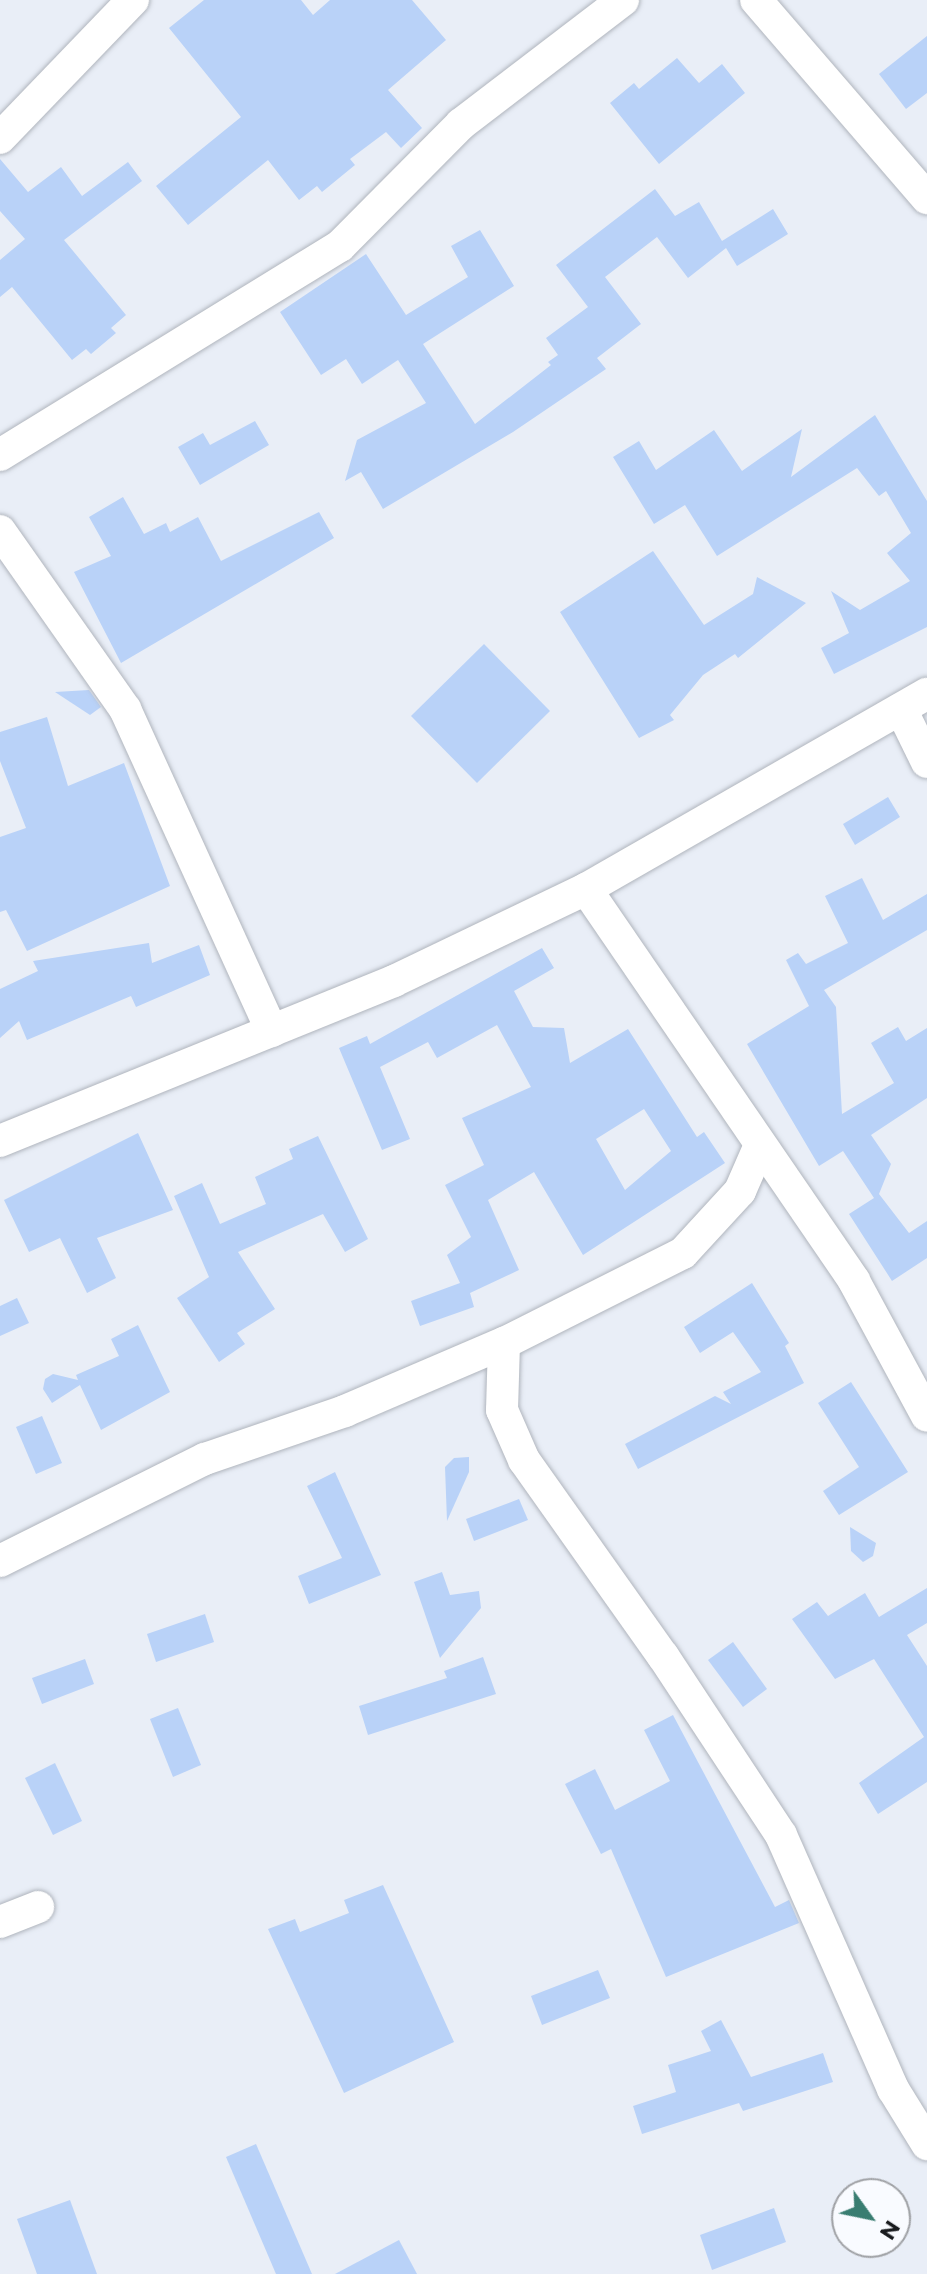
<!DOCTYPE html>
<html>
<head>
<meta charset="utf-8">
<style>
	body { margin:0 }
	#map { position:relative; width:927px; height:2274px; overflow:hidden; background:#e9eef7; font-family:Montserrat,sans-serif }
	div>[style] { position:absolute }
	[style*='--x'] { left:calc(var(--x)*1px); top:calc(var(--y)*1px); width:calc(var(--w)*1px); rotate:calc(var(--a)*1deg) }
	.building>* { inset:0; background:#b9d2f8 }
	.roads { filter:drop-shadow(0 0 2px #b0b5bd) drop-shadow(0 0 2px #b0b5bd) }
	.minor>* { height:32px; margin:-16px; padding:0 16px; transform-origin:16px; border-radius:16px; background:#fff }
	span { translate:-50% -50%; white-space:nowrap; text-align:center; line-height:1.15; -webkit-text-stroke:6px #f9fbff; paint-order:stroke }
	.north { position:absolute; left:831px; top:2178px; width:80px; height:80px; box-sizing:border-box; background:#f9fbff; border:2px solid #9fa1a5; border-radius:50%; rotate:123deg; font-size:22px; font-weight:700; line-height:32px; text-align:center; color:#181a1d }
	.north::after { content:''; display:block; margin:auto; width:28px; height:36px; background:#397d71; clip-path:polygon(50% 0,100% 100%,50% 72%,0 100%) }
</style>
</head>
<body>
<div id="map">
	<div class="building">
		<div style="clip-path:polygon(204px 0,301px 0,313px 15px,330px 0,412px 0,446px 40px,388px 90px,422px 128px,401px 148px,386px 132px,350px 159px,355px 165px,322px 192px,317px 186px,299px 200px,268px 160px,188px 225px,156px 186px,241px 117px,169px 28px)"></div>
		<div style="clip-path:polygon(927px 36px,927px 93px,906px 109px,879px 74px)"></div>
		<div style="clip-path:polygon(677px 58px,699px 83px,722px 64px,745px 93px,659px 164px,610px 103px,634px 83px,639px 89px)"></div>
		<div style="clip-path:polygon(0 159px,28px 192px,61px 167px,82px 196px,128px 162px,142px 181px,64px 240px,126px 315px,111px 328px,116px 333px,91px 354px,86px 349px,72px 360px,12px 287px,0 297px,0 260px,25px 239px,0 211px)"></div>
		<div style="clip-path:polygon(655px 189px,675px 216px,699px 202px,722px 241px,773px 209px,788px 234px,737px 266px,726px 248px,688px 278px,657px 237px,605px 277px,641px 324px,597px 358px,606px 369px,513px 432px,383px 509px,361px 472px,345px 481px,357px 440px,426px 403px,398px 360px,362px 384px,346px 359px,321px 375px,280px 312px,366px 254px,406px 315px,468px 277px,451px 246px,480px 230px,514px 286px,423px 344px,475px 424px,551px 365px,548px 362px,558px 355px,546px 338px,588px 307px,556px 265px)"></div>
		<div style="clip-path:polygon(875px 415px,927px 501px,927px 627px,834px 674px,821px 648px,849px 633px,831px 591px,860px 610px,910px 581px,887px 553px,911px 533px,886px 491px,879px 496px,857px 468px,717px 556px,685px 505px,654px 524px,613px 457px,639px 441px,656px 470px,714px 430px,742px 471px,802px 429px,791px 477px)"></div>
		<div style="clip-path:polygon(255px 421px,269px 445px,200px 485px,178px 447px,203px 433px,210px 445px)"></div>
		<div style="clip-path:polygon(123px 497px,144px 534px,166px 523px,170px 532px,198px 517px,221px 561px,319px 512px,334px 538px,121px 663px,74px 572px,111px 556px,89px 517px)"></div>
		<div style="clip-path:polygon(653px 551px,704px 625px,753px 594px,757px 577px,806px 603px,738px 658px,735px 654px,703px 675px,670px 715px,674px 720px,639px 738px,560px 612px)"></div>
		<div style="clip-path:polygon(484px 644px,550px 711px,477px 783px,411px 716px)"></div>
		<div style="clip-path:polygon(89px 690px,101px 707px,90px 715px,55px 692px)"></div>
		<div style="clip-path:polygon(47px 717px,68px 786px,124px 763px,170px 886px,27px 951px,6px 910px,0 912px,0 837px,26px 828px,0 761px,0 732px)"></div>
		<div style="clip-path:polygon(888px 797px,900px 817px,855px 845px,843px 824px)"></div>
		<div style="clip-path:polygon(862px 878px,883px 920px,927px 894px,927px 930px,824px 990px,836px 1007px,842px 1114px,894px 1083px,871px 1043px,898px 1027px,906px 1041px,927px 1028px,927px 1098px,871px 1135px,891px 1164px,879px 1194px,909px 1233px,927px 1221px,927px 1258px,892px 1281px,849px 1214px,874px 1198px,843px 1151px,819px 1166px,747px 1044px,809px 1006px,786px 960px,798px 953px,806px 964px,848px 943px,825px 896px)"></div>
		<div style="clip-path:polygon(149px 943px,152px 963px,199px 945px,210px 975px,136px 1007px,131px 996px,27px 1040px,19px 1021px,0 1038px,0 989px,38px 971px,33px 961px)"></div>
		<div style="clip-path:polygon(evenodd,542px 948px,554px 968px,514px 991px,533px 1027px,564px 1028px,570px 1063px,628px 1029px,697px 1137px,704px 1132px,725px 1163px,583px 1255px,534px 1172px,488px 1200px,519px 1270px,470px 1293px,474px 1307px,420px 1326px,411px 1301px,460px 1283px,447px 1255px,471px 1237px,445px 1185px,484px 1165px,462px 1118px,531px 1087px,497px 1025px,437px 1058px,428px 1042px,380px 1067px,410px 1139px,382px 1150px,339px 1048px,367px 1036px,370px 1044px,542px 948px,644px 1109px,671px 1151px,625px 1190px,596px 1139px,644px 1109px)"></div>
		<div style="clip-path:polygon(138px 1133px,173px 1210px,97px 1238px,116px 1278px,87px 1293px,60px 1238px,29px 1252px,4px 1200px)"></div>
		<div style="clip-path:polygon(318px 1136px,368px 1239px,345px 1252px,323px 1214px,238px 1252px,275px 1309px,237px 1333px,245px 1344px,219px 1362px,177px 1298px,209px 1277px,174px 1196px,202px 1183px,220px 1224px,266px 1204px,255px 1177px,293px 1159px,289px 1149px)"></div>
		<div style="clip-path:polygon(752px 1283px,789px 1343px,785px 1346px,804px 1383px,638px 1469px,625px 1444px,715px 1396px,731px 1404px,723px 1392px,761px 1372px,733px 1332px,700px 1353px,684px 1327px)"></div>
		<div style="clip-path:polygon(17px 1298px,29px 1323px,0 1336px,0 1306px)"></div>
		<div style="clip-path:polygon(138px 1325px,170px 1392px,101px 1430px,80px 1385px,52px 1403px,43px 1389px,45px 1379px,53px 1374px,78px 1380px,76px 1375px,119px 1356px,111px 1339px)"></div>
		<div style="clip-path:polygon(851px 1382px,908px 1472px,839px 1515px,823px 1491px,859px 1467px,818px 1403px)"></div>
		<div style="clip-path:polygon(42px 1416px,62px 1463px,36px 1474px,16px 1427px)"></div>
		<div style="clip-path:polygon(469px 1457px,469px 1472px,447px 1521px,445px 1467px,454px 1458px)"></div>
		<div style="clip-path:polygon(335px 1472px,381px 1575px,309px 1604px,298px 1576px,342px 1558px,307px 1486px)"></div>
		<div style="clip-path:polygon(519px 1499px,528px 1520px,474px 1541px,466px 1519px)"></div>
		<div style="clip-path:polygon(850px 1527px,876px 1543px,873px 1556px,863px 1562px,851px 1551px)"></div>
		<div style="clip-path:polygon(442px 1572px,450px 1595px,479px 1591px,481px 1608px,440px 1658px,414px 1582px)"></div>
		<div style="clip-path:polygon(927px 1588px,927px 1623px,907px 1635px,927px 1666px,927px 1782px,878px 1814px,859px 1783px,924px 1737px,874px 1659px,835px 1679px,792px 1619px,817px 1602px,828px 1616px,865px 1593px,879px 1617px)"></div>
		<div style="clip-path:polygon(205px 1614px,214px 1642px,156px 1662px,147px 1634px)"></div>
		<div style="clip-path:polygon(733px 1642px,767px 1689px,743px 1707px,708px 1660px)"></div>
		<div style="clip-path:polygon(483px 1657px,496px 1694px,368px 1735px,359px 1706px,447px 1678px,444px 1671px)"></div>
		<div style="clip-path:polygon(85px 1659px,94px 1684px,42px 1704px,32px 1678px)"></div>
		<div style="clip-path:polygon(178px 1708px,201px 1765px,173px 1777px,150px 1719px)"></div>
		<div style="clip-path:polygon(673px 1715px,775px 1907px,789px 1900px,799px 1923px,666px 1977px,611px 1849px,601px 1854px,565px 1784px,595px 1769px,615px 1810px,670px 1781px,644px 1730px)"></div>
		<div style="clip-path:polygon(55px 1763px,82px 1821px,53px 1835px,25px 1778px)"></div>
		<div style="clip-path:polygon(383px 1885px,454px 2042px,344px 2093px,268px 1929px,295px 1919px,300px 1932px,349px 1913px,344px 1900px)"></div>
		<div style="clip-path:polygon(598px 1970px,610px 1998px,542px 2025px,531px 1996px)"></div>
		<div style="clip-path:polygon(721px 2020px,751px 2077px,823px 2053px,833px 2082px,743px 2111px,739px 2103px,642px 2134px,633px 2106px,676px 2092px,668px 2065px,711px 2051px,701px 2031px)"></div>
		<div style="clip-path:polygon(256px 2144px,312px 2274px,276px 2274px,226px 2157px)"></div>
		<div style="clip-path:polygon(70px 2200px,97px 2274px,37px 2274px,17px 2219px)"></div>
		<div style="clip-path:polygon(774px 2208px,786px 2242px,712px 2270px,700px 2235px)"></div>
		<div style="clip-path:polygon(399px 2240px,417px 2274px,335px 2274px)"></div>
	</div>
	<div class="roads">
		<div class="minor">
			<div style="--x:756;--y:0;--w:262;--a:49.2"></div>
			<div style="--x:0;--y:138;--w:192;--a:-46.1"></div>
			<div style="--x:0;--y:455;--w:399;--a:-31.6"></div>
			<div style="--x:340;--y:246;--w:172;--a:-45.2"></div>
			<div style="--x:461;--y:124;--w:204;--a:-37.4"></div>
			<div style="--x:0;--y:531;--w:218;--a:54.9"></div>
			<div style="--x:125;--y:709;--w:354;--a:65.5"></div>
			<div style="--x:901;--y:709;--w:59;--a:63.9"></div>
			<div style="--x:586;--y:889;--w:475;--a:55.6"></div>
			<div style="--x:854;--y:1281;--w:153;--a:61.6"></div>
			<div style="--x:0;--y:1141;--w:425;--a:-22.1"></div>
			<div style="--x:394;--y:981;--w:213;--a:-25.6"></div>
			<div style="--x:586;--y:889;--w:393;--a:-29.8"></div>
			<div style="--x:504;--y:1343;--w:67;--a:91.7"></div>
			<div style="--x:502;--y:1410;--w:55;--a:66.3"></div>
			<div style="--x:524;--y:1460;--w:240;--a:54.7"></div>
			<div style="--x:663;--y:1656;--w:214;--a:56.6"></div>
			<div style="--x:781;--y:1835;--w:278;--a:66.2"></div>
			<div style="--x:893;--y:2089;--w:65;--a:58.3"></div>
			<div style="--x:0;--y:1561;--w:229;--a:-26.5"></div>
			<div style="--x:205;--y:1459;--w:148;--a:-18.9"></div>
			<div style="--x:345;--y:1411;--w:173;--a:-23.2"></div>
			<div style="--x:504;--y:1343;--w:200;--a:-26.7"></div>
			<div style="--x:683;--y:1253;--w:84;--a:-47.4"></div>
			<div style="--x:740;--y:1191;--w:50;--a:-66.5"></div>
			<div style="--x:0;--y:1922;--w:41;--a:-21.5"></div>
		</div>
	</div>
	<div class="north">N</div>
</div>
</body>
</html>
